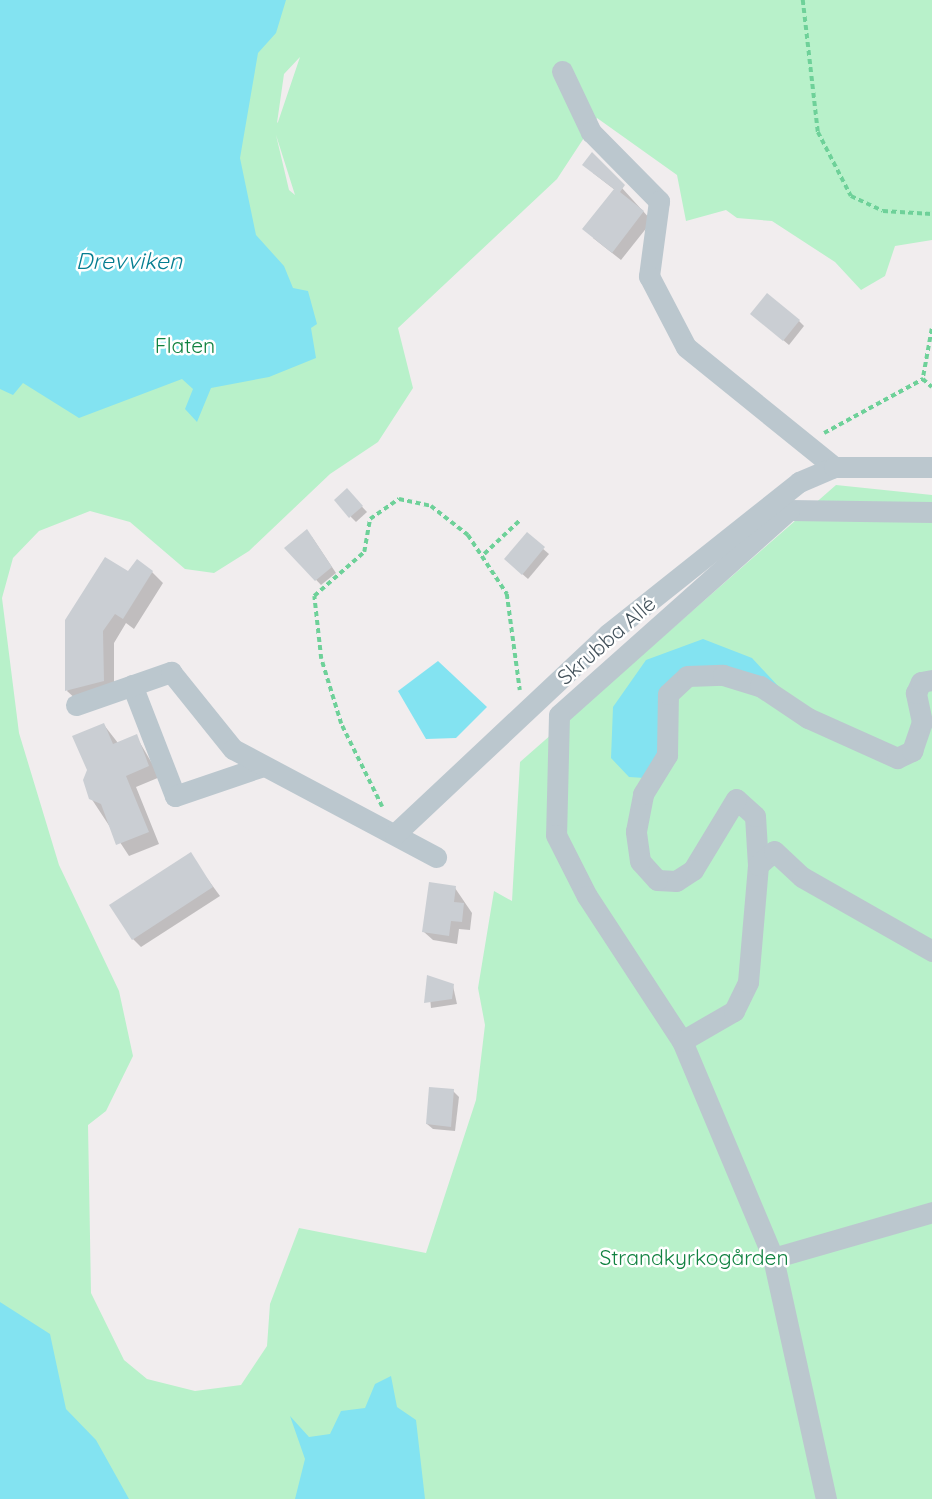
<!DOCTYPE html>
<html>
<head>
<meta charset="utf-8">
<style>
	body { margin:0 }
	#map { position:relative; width:932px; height:1499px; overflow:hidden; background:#f1edee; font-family:Quicksand,sans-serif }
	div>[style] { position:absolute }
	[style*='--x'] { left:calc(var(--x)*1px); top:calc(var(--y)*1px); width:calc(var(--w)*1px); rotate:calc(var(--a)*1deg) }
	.green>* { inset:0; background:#b8f1ca }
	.water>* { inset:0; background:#83e3f1 }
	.shadow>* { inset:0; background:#0003 }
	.building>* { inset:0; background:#caced3 }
	.path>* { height:3.5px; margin-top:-1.75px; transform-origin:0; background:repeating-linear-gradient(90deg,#6ed199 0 5px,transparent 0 8.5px) }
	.minor>* { height:21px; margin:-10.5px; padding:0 10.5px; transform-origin:10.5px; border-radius:10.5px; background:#bbc7ce }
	span { translate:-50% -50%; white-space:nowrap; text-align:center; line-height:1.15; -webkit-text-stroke:5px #fff; paint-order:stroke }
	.park-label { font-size:21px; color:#118241 }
	.street-label { font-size:21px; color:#45535c }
	.water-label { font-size:23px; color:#067e91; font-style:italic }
</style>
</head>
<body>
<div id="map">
	<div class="green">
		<div style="clip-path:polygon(evenodd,0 0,932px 0,932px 240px,895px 246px,885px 276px,861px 290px,835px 262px,772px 221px,737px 218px,726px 210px,686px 221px,677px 175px,597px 118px,557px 179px,398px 328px,413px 388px,378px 442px,330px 474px,249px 551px,214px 573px,185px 569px,130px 522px,90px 511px,39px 531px,13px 558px,2px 598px,19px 733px,59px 865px,119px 991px,133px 1056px,106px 1111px,88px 1125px,91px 1293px,124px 1360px,147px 1379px,195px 1391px,241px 1385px,267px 1346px,270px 1304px,299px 1228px,426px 1253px,476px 1100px,485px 1025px,478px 988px,494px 891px,512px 901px,520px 762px,836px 485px,932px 495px,932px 1499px,0 1499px,0 0,300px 57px,278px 122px,277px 123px,284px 74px,300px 57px,0 0,276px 135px,295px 195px,289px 190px,276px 135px)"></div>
	</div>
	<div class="water">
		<div style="clip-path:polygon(0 0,286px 0,276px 33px,258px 53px,240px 158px,256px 235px,284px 266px,293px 288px,308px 291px,317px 324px,311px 328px,316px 358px,269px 377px,211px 388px,197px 422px,185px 409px,193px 389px,182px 379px,79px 418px,23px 383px,13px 395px,0 389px)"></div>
		<div style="clip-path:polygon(703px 639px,752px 658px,779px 687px,673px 680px,662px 757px,645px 778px,629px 777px,611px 758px,613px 707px,646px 660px)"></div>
		<div style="clip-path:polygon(438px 661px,487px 707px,456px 738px,426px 739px,398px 691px)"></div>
		<div style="clip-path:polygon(0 1302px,50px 1334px,66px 1409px,96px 1440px,129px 1499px,0 1499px)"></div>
		<div style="clip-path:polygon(391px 1376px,397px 1407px,416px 1420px,425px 1499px,295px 1499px,305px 1459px,290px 1416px,309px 1437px,330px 1434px,341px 1411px,365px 1408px,375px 1384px)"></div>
	</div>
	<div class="shadow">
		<div style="clip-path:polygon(592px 155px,652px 221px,621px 260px,593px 238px,615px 190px,593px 173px)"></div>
		<div style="clip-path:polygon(758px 319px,799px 321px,804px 326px,789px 345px)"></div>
		<div style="clip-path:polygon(352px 496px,367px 512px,356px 522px,351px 517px)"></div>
		<div style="clip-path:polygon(527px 535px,549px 554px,528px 579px,512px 565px)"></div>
		<div style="clip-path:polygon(312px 537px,336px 573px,321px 585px,286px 548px)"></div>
		<div style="clip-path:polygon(152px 572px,163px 583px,134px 629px,126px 623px,114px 643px,114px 692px,78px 701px,67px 691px,128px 574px)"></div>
		<div style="clip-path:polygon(104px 725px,118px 743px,136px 736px,160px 777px,136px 787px,159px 844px,129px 856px,91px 798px)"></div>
		<div style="clip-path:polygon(190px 855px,220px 896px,141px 947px,133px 939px)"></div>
		<div style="clip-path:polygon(455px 888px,472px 913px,470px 930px,459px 929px,457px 944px,433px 940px,424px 932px)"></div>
		<div style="clip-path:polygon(428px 977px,453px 986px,457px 1004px,431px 1008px)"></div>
		<div style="clip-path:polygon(453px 1091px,459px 1097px,455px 1131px,433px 1129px,427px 1124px)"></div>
	</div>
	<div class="building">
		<div style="clip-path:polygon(592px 152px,625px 185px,620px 192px,644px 211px,612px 253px,582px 229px,614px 189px,582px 165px)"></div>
		<div style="clip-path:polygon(767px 293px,800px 320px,783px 341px,750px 314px)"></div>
		<div style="clip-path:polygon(347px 488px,363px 506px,349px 518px,334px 500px)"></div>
		<div style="clip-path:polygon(307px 529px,332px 567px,315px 581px,284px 548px)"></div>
		<div style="clip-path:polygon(527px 532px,545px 547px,522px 575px,504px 559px)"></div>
		<div style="clip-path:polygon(105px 557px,128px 571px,137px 559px,153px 571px,123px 619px,115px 614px,103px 631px,104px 681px,65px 691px,65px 620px)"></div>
		<div style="clip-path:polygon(104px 723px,113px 744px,137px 734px,149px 766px,126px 776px,149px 832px,116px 845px,101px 804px,89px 799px,83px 780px,87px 770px,72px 736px)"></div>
		<div style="clip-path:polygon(191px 852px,213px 887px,132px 940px,109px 905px)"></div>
		<div style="clip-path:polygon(429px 882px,456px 886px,454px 902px,464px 903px,462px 922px,451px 921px,449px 936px,422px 932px)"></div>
		<div style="clip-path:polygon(427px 975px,454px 984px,452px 999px,424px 1003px)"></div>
		<div style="clip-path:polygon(429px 1087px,454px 1089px,451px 1127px,426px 1124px)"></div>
	</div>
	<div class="path">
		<div style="--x:803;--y:0;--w:133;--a:83.5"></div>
		<div style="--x:818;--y:132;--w:72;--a:62.7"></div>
		<div style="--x:851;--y:196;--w:35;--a:25"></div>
		<div style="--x:883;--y:211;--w:49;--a:3.5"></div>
		<div style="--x:932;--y:329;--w:51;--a:100.2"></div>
		<div style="--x:923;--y:379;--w:12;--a:42"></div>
		<div style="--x:824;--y:433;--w:113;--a:-28.6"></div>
		<div style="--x:484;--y:554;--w:48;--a:-43.3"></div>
		<div style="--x:382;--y:807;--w:93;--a:-116.3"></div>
		<div style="--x:341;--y:724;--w:68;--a:-107.1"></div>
		<div style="--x:321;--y:659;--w:63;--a:-96.3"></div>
		<div style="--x:314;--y:596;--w:67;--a:-41.3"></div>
		<div style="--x:364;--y:552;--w:34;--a:-80"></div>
		<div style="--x:370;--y:519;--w:35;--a:-35"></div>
		<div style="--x:399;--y:499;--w:33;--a:12"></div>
		<div style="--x:431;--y:506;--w:47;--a:38.1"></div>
		<div style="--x:468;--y:535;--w:71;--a:56.5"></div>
		<div style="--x:507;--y:594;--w:97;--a:82.3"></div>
	</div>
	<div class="minor">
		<div style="--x:562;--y:71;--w:68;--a:64.6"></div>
		<div style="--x:591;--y:132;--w:97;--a:45.4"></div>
		<div style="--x:659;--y:201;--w:76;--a:97.6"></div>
		<div style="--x:649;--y:276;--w:80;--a:62.5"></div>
		<div style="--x:686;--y:347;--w:191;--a:39"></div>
		<div style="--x:932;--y:512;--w:143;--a:-179.2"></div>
		<div style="--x:789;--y:510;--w:308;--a:138.3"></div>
		<div style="--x:559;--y:715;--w:120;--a:91.4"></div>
		<div style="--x:556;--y:835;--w:68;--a:63.1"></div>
		<div style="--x:587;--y:896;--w:173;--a:56.8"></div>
		<div style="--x:682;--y:1041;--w:235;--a:67.2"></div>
		<div style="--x:773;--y:1258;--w:166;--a:-16.1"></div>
		<div style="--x:132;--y:685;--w:119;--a:68.8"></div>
		<div style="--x:175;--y:796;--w:90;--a:-18.8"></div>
		<div style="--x:76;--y:705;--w:101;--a:-19.2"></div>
		<div style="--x:171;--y:672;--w:99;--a:51.2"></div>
		<div style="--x:233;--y:749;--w:230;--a:28"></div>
		<div style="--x:395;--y:834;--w:292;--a:-43.2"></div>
		<div style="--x:608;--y:634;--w:244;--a:-38.5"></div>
		<div style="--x:799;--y:482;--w:38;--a:-23"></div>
		<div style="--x:834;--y:467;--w:98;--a:0"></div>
		<div style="--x:758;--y:865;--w:49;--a:-93.5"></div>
		<div style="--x:755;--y:816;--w:25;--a:-138"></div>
		<div style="--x:736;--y:799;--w:83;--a:121.2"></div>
		<div style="--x:693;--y:870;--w:20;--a:147"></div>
		<div style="--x:676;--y:881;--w:19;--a:-177"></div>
		<div style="--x:657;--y:880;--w:25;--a:-132"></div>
		<div style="--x:640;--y:861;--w:30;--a:-98"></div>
		<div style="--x:636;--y:831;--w:38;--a:-79"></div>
		<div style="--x:643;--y:794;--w:46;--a:-58.4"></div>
		<div style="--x:667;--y:755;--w:61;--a:-89.1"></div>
		<div style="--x:668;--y:694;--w:26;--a:-43"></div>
		<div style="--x:687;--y:676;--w:36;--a:-2"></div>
		<div style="--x:723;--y:675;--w:39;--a:17"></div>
		<div style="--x:760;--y:686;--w:58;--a:33.7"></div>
		<div style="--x:808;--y:718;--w:98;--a:24.2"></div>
		<div style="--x:897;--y:758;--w:17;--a:-25"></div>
		<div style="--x:912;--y:751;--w:31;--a:-71"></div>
		<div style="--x:922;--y:722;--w:30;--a:-102"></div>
		<div style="--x:916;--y:693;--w:12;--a:-66"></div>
		<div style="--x:921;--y:682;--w:11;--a:-10"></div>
		<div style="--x:682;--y:1041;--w:60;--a:-30"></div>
		<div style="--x:734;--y:1011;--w:32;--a:-64"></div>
		<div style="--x:748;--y:982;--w:117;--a:-85.1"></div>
		<div style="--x:758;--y:865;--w:21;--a:-41"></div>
		<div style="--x:774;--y:851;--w:38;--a:43"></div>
		<div style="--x:802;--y:877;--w:150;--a:29.6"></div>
		<div style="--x:773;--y:1258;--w:247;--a:77.6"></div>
	</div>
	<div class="park-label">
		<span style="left:185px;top:345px">Flaten</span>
		<span style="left:694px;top:1257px">Strandkyrkogården</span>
	</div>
	<div class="street-label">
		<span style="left:606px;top:640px;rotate:-41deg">Skrubba Allé</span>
	</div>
	<div class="water-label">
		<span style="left:129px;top:261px">Drevviken</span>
	</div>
</div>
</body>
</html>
